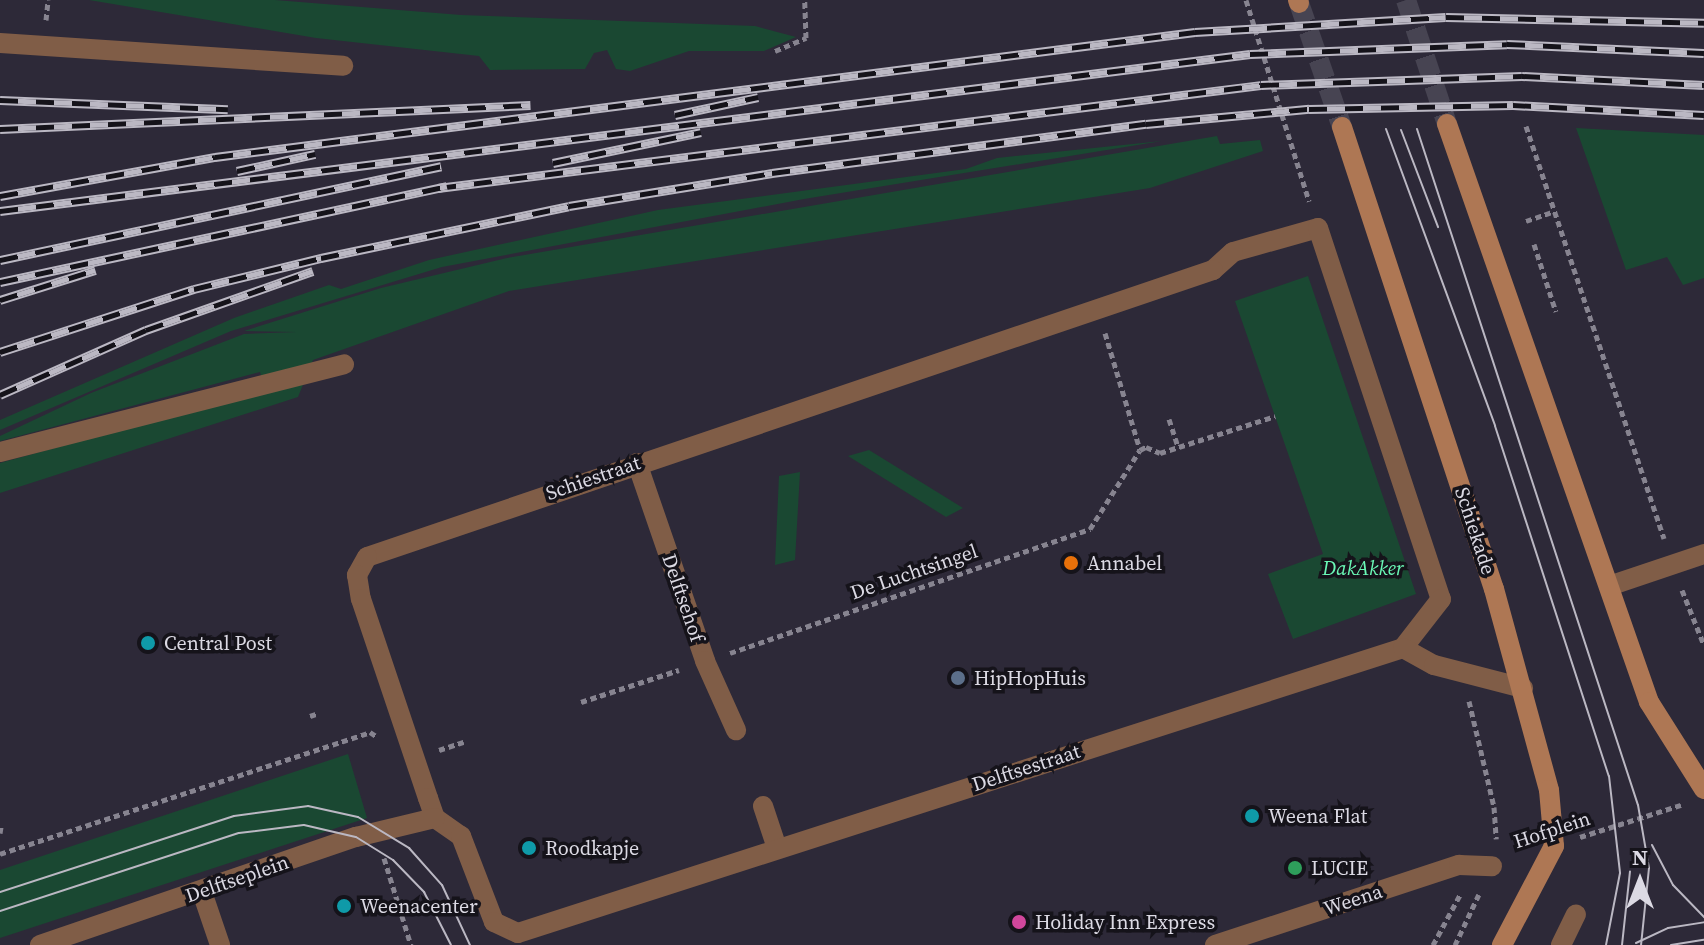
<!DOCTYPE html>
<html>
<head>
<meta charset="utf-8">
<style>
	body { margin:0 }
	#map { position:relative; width:1704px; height:945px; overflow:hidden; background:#2d2938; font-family:"Source Serif 4",serif }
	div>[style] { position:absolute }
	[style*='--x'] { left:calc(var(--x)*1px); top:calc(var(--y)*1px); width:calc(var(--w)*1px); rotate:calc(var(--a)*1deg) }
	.green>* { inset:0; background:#1a4832 }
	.secondary-tunnel>* { height:20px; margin-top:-10px; transform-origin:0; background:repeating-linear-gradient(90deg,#474452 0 20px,transparent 0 30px) }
	.path>* { height:5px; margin-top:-2.5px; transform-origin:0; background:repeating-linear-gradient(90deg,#878490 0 6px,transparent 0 10px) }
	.lane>* { height:20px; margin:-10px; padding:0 10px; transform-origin:10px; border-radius:10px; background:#805d47 }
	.street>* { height:20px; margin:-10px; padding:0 10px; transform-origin:10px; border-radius:10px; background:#805d47 }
	.secondary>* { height:20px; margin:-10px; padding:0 10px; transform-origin:10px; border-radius:10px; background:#ae7754 }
	.tram>* { height:2px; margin:-1px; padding:0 1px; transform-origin:1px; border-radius:1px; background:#bbb8c3 }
	.rail>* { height:9px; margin-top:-4.5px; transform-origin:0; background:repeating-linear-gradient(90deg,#15131a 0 18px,#bbb8c3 0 36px); box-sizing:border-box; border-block:2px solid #bbb8c3 }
	.dots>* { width:22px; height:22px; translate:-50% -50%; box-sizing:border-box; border:4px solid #15131a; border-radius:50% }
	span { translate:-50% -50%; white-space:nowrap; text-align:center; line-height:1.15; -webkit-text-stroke:7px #15131a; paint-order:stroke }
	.street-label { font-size:20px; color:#dcdae4 }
	.poi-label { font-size:20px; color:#dcdae4 }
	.left { translate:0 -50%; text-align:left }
	.park-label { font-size:20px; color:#6af8b6; font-style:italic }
	.north { position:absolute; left:1600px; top:841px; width:80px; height:80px; -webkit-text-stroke:6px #15131a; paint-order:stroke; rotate:0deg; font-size:22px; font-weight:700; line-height:32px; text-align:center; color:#dcdae4 }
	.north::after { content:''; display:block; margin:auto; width:28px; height:36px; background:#dcdae4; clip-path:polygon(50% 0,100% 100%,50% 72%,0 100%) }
</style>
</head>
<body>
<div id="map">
	<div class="green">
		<div style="clip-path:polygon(89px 0,275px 0,461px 15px,755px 26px,796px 37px,764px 51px,689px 51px,630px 71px,616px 69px,607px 50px,594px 53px,585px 69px,490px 70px,479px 56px,316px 38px)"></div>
		<div style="clip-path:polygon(1576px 128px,1704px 135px,1704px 278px,1683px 285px,1667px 257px,1626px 270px)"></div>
		<div style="clip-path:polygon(1217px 136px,1220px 144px,1260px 140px,1263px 151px,1150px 188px,509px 291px,313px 360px,298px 397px,0 493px,0 463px,265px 390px,260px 372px,0 441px,0 436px,91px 393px,244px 334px,297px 332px,244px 331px,381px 288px,507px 258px)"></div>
		<div style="clip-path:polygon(1162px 141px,804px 199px,442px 267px,231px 331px,0 430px,0 420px,234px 318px,329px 285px,341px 289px,429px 260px,658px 210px,966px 169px,997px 158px)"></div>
		<div style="clip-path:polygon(1308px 276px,1416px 594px,1293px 639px,1268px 574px,1323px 554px,1235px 301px)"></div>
		<div style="clip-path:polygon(869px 450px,963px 508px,946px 517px,848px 456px)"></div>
		<div style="clip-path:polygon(800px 472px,795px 560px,775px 565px,779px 476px)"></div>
		<div style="clip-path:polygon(348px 754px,367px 818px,0 938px,0 870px)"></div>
	</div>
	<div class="secondary-tunnel">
		<div style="--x:1406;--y:0;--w:131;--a:71.7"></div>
		<div style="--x:1299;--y:3;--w:131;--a:70.9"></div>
	</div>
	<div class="path">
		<div style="--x:1246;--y:0;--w:211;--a:72.6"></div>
		<div style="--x:46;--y:20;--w:20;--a:-84"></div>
		<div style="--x:775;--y:51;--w:34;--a:-23"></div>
		<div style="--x:806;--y:38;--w:38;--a:-92"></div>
		<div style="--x:1526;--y:126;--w:435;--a:71.5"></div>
		<div style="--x:1526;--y:221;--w:28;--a:-19"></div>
		<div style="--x:1534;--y:244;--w:71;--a:72.1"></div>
		<div style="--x:1105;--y:333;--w:122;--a:73.3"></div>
		<div style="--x:1169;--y:419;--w:29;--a:72"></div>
		<div style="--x:1682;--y:590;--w:59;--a:68.2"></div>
		<div style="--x:730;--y:653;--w:381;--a:-19"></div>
		<div style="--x:1090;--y:529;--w:93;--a:-57.7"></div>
		<div style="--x:1140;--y:450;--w:7;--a:-27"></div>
		<div style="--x:1146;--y:447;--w:15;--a:23"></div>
		<div style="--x:1160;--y:453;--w:121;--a:-17.8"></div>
		<div style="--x:1469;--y:701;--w:109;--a:76.7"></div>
		<div style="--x:1494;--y:807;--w:32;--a:86"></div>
		<div style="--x:581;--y:702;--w:103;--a:-18.1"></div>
		<div style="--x:310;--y:716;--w:9;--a:-18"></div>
		<div style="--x:439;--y:750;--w:26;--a:-18"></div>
		<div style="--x:0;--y:833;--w:6;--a:-81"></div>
		<div style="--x:1580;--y:837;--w:106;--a:-17.6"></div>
		<div style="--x:0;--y:854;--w:390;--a:-18.2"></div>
		<div style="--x:370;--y:732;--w:7;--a:34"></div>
		<div style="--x:384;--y:858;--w:91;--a:72.8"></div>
		<div style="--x:1433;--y:945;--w:59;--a:-61.7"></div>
		<div style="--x:1455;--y:945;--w:56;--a:-64.8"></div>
	</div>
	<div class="lane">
		<div style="--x:0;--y:43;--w:344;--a:3.8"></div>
		<div style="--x:1233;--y:252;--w:88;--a:-15.8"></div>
		<div style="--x:1318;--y:228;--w:391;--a:71.7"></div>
		<div style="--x:1441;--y:599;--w:62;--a:127.8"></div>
		<div style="--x:0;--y:452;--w:355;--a:-14.3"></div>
		<div style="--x:637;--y:463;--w:209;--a:71"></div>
		<div style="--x:705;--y:661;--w:76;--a:65.8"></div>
		<div style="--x:763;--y:806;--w:44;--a:71.6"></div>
		<div style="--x:202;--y:892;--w:56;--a:71.2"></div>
		<div style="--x:1561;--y:945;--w:34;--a:-64"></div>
	</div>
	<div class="street">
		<div style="--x:1233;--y:252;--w:27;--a:138"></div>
		<div style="--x:1213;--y:270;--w:893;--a:161.26"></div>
		<div style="--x:367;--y:557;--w:21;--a:119"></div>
		<div style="--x:357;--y:575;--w:24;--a:81"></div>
		<div style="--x:361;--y:599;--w:210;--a:71.4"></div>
		<div style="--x:428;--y:798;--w:21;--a:71"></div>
		<div style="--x:435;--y:818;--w:32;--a:35"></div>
		<div style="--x:461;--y:836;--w:92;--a:69"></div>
		<div style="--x:494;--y:922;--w:26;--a:25"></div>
		<div style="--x:518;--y:933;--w:930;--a:-17.85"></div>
		<div style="--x:1403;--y:648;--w:35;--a:29"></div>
		<div style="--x:1434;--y:665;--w:92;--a:14.5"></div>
		<div style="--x:1609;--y:586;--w:100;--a:-18.6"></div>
		<div style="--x:40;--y:945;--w:334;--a:-18.9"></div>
		<div style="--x:356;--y:837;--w:81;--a:-13.5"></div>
		<div style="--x:1215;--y:945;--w:257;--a:-18.2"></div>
		<div style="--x:1459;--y:865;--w:33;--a:2"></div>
	</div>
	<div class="secondary">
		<div style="--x:1298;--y:0;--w:3;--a:72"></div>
		<div style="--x:1447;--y:124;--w:612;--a:70.74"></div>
		<div style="--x:1649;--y:702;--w:103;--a:57.7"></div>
		<div style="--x:1342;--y:127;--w:486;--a:71.8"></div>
		<div style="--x:1494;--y:589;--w:208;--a:74.7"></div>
		<div style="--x:1549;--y:790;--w:56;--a:84.9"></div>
		<div style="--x:1554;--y:846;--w:112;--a:117.7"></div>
	</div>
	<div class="tram">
		<div style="--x:1386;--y:129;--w:316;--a:69.8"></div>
		<div style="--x:1495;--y:426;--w:368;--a:72"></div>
		<div style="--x:1609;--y:776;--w:98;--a:83.5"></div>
		<div style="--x:1620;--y:873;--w:73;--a:101"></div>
		<div style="--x:1417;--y:129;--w:711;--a:71.9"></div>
		<div style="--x:1638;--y:805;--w:64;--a:80.1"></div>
		<div style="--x:1649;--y:868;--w:77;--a:95.9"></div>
		<div style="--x:1401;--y:130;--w:104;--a:69.1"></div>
		<div style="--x:1652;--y:845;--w:45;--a:62.3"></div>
		<div style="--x:1673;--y:885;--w:45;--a:45.9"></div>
		<div style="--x:0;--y:892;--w:246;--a:-18"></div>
		<div style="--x:234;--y:816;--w:75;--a:-7.7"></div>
		<div style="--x:308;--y:806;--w:51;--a:12.4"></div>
		<div style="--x:358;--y:817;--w:60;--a:31.3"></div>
		<div style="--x:409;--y:848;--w:50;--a:48.3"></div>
		<div style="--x:442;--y:885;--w:66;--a:65"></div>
		<div style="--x:0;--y:911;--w:251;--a:-18.1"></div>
		<div style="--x:239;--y:833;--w:65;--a:-7"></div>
		<div style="--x:304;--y:825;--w:53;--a:13"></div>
		<div style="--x:356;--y:837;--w:44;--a:31.9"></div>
		<div style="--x:393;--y:860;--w:45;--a:45.9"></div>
		<div style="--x:424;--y:892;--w:59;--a:63"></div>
		<div style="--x:1636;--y:943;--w:35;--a:-25"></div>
		<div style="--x:1668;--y:928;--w:36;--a:-9"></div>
		<div style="--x:1622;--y:945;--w:74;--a:-83.8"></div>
		<div style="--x:1671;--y:945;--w:33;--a:-9"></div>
	</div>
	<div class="rail">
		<div style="--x:0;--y:100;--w:228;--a:2.3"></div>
		<div style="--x:675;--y:115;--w:85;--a:-12.2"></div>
		<div style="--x:0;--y:129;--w:531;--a:-2.59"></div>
		<div style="--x:553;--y:163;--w:151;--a:-11.8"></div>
		<div style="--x:237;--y:171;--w:80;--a:-12.3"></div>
		<div style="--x:438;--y:188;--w:829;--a:-7.13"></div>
		<div style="--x:1261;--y:85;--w:261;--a:-2"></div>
		<div style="--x:1522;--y:76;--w:182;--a:2.8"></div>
		<div style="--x:0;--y:196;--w:219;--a:-10.3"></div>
		<div style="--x:215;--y:157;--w:988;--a:-7.27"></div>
		<div style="--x:1195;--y:32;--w:251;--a:-3.4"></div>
		<div style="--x:1446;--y:17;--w:258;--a:1.3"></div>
		<div style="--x:0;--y:211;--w:1260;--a:-7.16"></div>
		<div style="--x:1250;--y:54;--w:257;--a:-2.2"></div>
		<div style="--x:1507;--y:44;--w:197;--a:2.6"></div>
		<div style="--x:0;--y:260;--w:451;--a:-12"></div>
		<div style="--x:0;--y:282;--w:457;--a:-12.1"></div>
		<div style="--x:0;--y:300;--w:100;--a:-17.5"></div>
		<div style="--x:0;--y:352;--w:204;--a:-18"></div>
		<div style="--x:194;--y:289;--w:131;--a:-13.7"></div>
		<div style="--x:321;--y:258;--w:253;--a:-11.8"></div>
		<div style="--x:569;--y:206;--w:206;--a:-9.2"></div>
		<div style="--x:772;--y:173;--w:377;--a:-7.5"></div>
		<div style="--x:1146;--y:124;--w:164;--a:-5.3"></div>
		<div style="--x:1309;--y:109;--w:204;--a:-1.1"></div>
		<div style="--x:1513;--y:105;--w:191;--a:3"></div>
		<div style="--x:0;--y:395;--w:160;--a:-24"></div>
		<div style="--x:146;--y:330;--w:177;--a:-19.5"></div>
	</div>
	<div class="dots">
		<div style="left:1071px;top:563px;background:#e8710a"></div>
		<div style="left:148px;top:643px;background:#0f9aa8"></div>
		<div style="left:958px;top:678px;background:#5c6f8a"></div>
		<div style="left:1252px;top:816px;background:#0f9aa8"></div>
		<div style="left:529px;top:848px;background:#0f9aa8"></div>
		<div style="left:1295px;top:868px;background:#2e9e5b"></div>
		<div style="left:344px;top:906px;background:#0f9aa8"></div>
		<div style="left:1019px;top:922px;background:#d1479c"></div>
	</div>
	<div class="street-label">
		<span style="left:593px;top:478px;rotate:-19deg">Schiestraat</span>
		<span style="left:1475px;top:531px;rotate:72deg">Schiekade</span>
		<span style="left:914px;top:572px;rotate:-19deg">De Luchtsingel</span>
		<span style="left:683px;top:598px;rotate:71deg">Delftsehof</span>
		<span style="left:1026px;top:768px;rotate:-18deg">Delftsestraat</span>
		<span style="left:1552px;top:830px;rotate:-18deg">Hofplein</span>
		<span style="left:237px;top:879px;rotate:-19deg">Delftseplein</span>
		<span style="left:1353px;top:900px;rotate:-18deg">Weena</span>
	</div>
	<div class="poi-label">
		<span class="left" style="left:1087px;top:563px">Annabel</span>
		<span class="left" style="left:164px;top:643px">Central Post</span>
		<span class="left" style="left:974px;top:678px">HipHopHuis</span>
		<span class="left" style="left:1268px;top:816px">Weena Flat</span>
		<span class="left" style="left:545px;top:848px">Roodkapje</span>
		<span class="left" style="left:1311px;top:868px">LUCIE</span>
		<span class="left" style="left:360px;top:906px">Weenacenter</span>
		<span class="left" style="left:1035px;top:922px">Holiday Inn Express</span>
	</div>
	<div class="park-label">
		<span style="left:1363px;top:568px">DakAkker</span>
	</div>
	<div class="north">N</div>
</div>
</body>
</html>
